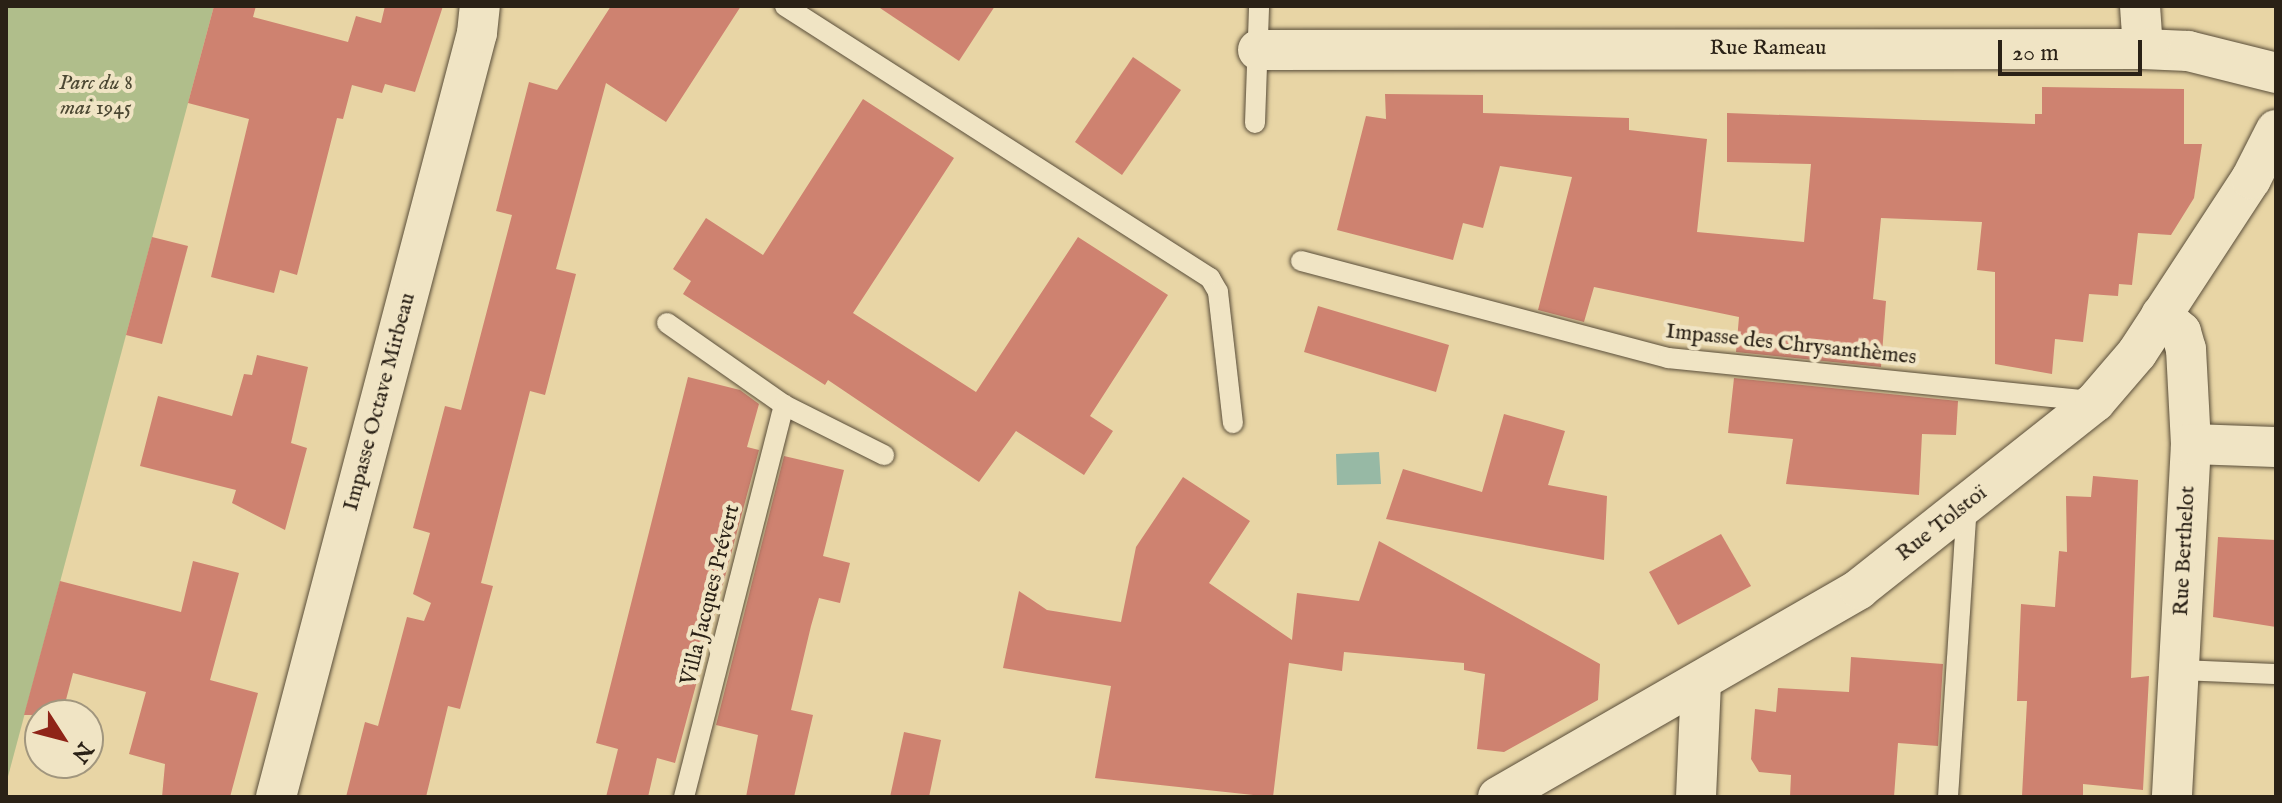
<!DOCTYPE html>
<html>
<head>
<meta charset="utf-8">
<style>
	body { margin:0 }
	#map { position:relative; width:2282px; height:803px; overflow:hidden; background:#e8d5a5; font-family:"IM FELL English",serif }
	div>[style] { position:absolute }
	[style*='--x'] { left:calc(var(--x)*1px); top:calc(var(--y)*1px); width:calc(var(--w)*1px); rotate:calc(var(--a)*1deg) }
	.green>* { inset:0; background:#b0be8b }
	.water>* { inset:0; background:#97b9a5 }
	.building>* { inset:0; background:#ce8270 }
	.roads { filter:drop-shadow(0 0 2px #5a4e3a) drop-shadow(0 0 2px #5a4e3a) }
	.lane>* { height:20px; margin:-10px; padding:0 10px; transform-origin:10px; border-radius:10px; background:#f0e4c4 }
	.street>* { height:40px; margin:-20px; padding:0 20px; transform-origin:20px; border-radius:20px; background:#f0e4c4 }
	span { translate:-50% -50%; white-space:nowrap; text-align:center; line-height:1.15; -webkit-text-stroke:8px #f0e4c4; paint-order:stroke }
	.street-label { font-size:22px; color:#2a2116 }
	.park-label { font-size:22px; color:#4c4833; font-style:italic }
	.frame { position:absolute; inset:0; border:8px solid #2a2116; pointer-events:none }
	.north { position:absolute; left:24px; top:699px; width:80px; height:80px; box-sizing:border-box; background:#f0e4c4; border:2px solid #a1967e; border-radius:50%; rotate:126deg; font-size:22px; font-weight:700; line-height:32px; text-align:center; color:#2a2116 }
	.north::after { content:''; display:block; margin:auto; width:28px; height:36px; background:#8f2418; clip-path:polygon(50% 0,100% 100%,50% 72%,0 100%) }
	.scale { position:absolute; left:1998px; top:40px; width:144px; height:36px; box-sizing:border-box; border:4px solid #2a2116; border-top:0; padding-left:10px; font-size:24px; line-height:28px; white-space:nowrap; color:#2a2116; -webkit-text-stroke:6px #f0e4c4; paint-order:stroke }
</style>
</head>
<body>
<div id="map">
	<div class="green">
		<div style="clip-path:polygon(6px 6px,214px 6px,6px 784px)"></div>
	</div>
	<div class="water">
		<div style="clip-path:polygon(1379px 452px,1381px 484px,1337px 485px,1336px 454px)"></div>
	</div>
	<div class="building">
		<div style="clip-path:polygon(214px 6px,256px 6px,253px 17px,348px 42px,356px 16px,381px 23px,385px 6px,443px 6px,415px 92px,385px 84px,382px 93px,352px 85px,343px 119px,337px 118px,297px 275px,280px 270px,274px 293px,211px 277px,249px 119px,188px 103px)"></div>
		<div style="clip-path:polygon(611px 6px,741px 6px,666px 122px,606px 83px,556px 269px,576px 274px,545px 395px,530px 391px,481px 583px,493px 586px,460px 709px,448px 706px,426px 797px,346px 797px,365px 722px,378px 726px,407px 617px,424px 621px,431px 603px,413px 594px,430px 533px,413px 528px,445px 406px,461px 410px,512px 215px,496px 211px,529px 82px,557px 90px)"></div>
		<div style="clip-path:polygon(877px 6px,995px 6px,959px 61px)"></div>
		<div style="clip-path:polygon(1133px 57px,1181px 90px,1122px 175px,1075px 142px)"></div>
		<div style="clip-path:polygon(2042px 87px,2184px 89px,2184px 144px,2202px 144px,2194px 198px,2171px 235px,2138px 233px,2132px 285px,2119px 284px,2118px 296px,2089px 294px,2083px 342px,2055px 339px,2052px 374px,1995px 364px,1995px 272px,1977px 270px,1982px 222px,1881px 218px,1873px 299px,1886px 301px,1881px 367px,1736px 352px,1739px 317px,1594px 287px,1584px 322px,1538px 310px,1572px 177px,1500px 166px,1483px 228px,1463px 223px,1453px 260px,1337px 230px,1366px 116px,1386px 119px,1385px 94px,1483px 95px,1483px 113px,1629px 118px,1629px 130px,1707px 139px,1697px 232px,1804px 242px,1811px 164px,1727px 162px,1727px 113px,2035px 124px,2035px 114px,2042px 114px)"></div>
		<div style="clip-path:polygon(863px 99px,954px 158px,853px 313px,976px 392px,1078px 237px,1168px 295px,1090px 416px,1113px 431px,1084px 475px,1016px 431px,979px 482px,828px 380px,825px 385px,683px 294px,691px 281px,673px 269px,706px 218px,763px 255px)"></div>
		<div style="clip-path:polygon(152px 237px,188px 246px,162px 344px,126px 335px)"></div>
		<div style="clip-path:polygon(1318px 306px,1449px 345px,1436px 392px,1304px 352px)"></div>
		<div style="clip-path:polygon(257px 355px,308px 367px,291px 443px,307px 448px,285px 530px,232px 503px,236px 490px,140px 466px,158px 396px,232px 416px,244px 374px,252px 375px)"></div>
		<div style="clip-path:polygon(688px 377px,740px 390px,759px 404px,747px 447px,759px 450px,675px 763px,657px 758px,648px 797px,606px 797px,618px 749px,596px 743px)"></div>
		<div style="clip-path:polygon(1734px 378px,1958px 401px,1956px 435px,1922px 434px,1919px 495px,1786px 484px,1793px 439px,1728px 433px)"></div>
		<div style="clip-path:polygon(1504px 414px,1565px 431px,1548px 485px,1607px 496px,1604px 560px,1386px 519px,1403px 469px,1482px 492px)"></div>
		<div style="clip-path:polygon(784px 456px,844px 470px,823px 556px,850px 563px,840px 603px,819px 598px,811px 626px,791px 710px,813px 715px,794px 797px,746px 797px,758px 735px,716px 725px)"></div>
		<div style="clip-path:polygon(2093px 476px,2138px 480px,2131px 678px,2149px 676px,2143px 790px,2083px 784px,2083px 797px,2022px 796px,2027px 701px,2017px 701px,2021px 604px,2055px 607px,2059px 551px,2067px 552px,2066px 496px,2091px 497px)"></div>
		<div style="clip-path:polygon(1183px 477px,1250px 521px,1209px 583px,1292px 640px,1297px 593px,1359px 601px,1379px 541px,1600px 664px,1598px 700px,1504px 752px,1477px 749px,1485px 674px,1464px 670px,1464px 663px,1344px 652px,1342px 671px,1289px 663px,1291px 646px,1273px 797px,1095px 778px,1111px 686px,1003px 668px,1019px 591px,1047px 610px,1121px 622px,1136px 547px)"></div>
		<div style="clip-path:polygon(1721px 534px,1751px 586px,1678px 625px,1649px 572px)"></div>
		<div style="clip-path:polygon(2218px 537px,2276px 540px,2276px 627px,2213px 617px)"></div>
		<div style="clip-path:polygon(193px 561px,239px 573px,210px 680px,258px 693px,230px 797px,162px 797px,165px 764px,129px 754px,146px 692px,73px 673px,62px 715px,24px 715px,60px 581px,181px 612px)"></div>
		<div style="clip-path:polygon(1851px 657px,1943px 664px,1938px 746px,1898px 743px,1894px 797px,1790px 797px,1791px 775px,1759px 772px,1751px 759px,1755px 709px,1776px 712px,1778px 688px,1849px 692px)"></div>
		<div style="clip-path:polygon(904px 732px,941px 740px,929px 797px,890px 797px)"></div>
	</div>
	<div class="roads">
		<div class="lane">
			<div style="--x:785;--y:6;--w:505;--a:32.62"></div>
			<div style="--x:1210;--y:278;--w:16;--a:60"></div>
			<div style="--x:1218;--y:292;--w:132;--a:83.5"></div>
			<div style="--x:1255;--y:123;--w:117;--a:-88"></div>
			<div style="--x:1301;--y:261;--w:380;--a:14.8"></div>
			<div style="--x:1668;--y:358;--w:425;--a:5.8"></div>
			<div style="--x:667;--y:323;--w:143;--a:35"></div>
			<div style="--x:784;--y:405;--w:112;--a:26.6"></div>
			<div style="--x:2179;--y:670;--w:97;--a:2.4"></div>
			<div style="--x:684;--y:797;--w:405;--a:-75.7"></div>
			<div style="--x:1948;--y:797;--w:294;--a:-86.3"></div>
		</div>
		<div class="street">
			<div style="--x:2140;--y:6;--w:43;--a:86"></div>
			<div style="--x:1258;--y:50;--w:885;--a:-0.06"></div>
			<div style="--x:2143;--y:49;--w:45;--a:2.5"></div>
			<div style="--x:2188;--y:51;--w:91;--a:14"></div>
			<div style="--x:2161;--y:315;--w:26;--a:40"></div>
			<div style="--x:2181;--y:332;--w:18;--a:74"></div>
			<div style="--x:2186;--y:349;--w:95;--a:87"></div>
			<div style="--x:2191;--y:444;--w:354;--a:93.1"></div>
			<div style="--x:2191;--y:444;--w:85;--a:2"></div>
			<div style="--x:276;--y:797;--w:790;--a:-75.26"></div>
			<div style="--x:477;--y:33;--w:27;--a:-84"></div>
			<div style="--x:1498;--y:797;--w:417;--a:-29.9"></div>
			<div style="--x:1859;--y:589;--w:301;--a:-38.4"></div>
			<div style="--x:2095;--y:402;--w:65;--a:-49.4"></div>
			<div style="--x:2137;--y:353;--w:208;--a:-56.8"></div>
			<div style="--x:2251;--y:179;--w:55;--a:-63"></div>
			<div style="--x:1696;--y:797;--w:116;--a:-87.5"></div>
		</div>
	</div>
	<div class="street-label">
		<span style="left:1768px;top:49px">Rue Rameau</span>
		<span style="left:1791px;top:345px;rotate:6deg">Impasse des Chrysanthèmes</span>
		<span style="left:380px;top:402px;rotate:-75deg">Impasse Octave Mirbeau</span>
		<span style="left:1942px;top:524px;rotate:-38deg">Rue Tolstoï</span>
		<span style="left:2185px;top:551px;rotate:-87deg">Rue Berthelot</span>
		<span style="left:711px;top:595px;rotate:-76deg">Villa Jacques Prévert</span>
	</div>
	<div class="park-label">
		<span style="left:96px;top:96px">Parc du 8<br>mai 1945</span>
	</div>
	<div class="frame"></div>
	<div class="north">N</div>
	<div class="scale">20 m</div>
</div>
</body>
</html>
